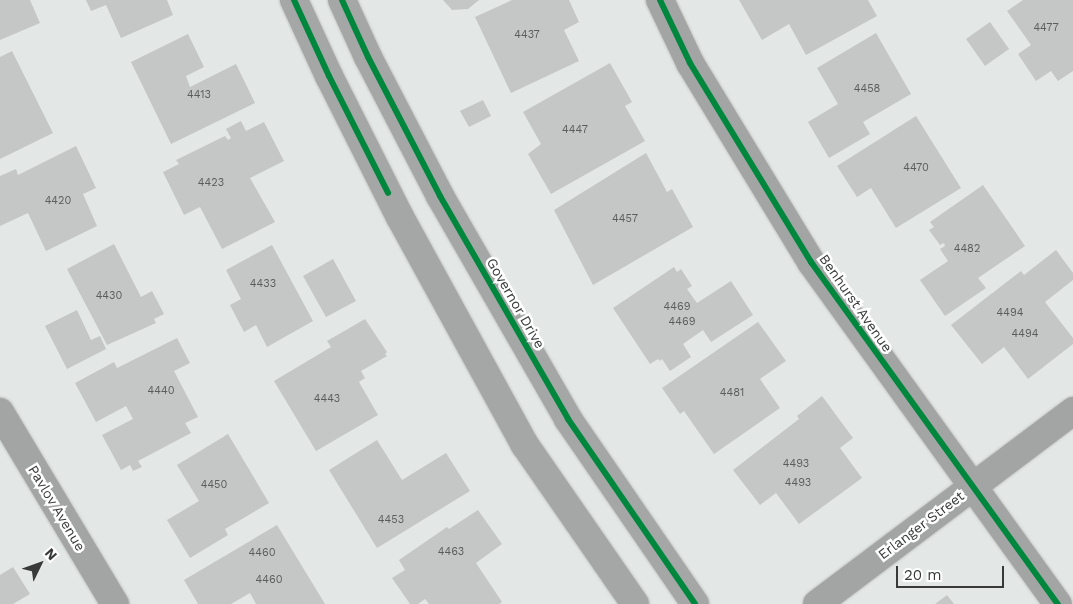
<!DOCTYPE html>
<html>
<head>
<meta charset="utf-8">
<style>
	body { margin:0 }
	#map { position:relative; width:1073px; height:604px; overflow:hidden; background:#e3e7e5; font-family:"Work Sans",sans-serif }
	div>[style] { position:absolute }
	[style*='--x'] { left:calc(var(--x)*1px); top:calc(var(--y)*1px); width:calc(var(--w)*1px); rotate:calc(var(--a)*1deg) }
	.building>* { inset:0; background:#c4c7c5 }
	.roads { filter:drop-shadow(0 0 1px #c1c4c3) drop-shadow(0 0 1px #c1c4c3) }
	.minor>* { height:28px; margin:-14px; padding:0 14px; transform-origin:14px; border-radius:14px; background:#a3a5a4 }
	.major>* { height:28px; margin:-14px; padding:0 14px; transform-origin:14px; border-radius:14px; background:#a5a7a6 }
	.cycleway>* { height:6px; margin:-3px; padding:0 3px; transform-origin:3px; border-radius:3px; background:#00873e }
	span { translate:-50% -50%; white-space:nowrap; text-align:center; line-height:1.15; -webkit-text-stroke:5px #fff; paint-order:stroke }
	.number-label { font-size:11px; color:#5a5d5c }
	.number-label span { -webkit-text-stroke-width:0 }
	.street-label { font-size:14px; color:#373a39 }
	.north { position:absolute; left:15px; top:539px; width:50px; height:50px; -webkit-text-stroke:4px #fff; paint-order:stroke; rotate:48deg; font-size:14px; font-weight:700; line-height:20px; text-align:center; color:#373a39 }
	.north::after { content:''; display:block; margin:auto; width:18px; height:22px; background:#373a39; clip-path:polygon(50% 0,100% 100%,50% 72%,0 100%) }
	.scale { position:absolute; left:896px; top:566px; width:108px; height:22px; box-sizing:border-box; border:2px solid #373a39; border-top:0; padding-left:6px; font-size:15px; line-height:18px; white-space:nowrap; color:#373a39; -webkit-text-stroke:4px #fff; paint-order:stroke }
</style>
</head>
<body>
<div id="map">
	<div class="building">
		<div style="clip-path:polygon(0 0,30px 0,40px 23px,0 40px)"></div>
		<div style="clip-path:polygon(86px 0,167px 0,173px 15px,121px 38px,106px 5px,91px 11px)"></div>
		<div style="clip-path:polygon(443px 0,479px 0,468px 9px,452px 10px)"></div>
		<div style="clip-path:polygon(512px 0,569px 0,579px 22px,564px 30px,579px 61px,511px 93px,475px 17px)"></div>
		<div style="clip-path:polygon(739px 0,868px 0,877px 16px,806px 55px,789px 24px,762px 40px)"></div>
		<div style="clip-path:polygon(1023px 0,1073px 0,1073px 71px,1058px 81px,1051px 71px,1036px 81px,1018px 54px,1031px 45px,1007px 11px)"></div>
		<div style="clip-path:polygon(990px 22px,1009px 49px,985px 66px,966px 39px)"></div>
		<div style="clip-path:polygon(876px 33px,911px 94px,863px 122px,870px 134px,829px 158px,808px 122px,838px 104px,817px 68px)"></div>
		<div style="clip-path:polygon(188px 34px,204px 67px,186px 76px,190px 87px,236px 64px,255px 103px,171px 144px,131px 62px)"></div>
		<div style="clip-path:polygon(12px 51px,53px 133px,0 159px,0 57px)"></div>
		<div style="clip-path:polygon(610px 63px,632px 102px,625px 106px,645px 141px,551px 194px,528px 154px,541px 144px,523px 112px)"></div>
		<div style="clip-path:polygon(483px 100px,491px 116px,469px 127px,460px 111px)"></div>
		<div style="clip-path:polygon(916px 116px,961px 188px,896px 228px,871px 188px,857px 197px,837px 166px)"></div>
		<div style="clip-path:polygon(241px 121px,246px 131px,264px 122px,284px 161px,250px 178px,275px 222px,222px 249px,200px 207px,184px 215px,163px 172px,179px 164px,176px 160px,225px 136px,228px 140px,231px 138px,226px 129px)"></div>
		<div style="clip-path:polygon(76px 146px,96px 188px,83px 194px,97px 226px,46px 251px,28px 213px,0 226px,0 176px,16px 169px,18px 175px)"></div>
		<div style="clip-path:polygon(646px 153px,667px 192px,672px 189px,693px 227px,593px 285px,554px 210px)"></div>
		<div style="clip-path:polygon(983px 185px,1025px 246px,978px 278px,986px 288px,945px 316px,920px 280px,948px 261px,940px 249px,945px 246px,944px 243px,940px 245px,929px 230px,934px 227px,930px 222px)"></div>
		<div style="clip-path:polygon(114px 244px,141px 297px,152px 291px,164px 314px,154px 319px,156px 323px,107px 345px,67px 269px)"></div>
		<div style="clip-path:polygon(272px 245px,313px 321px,267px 347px,256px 325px,244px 332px,230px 305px,241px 299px,226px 270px)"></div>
		<div style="clip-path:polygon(1056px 250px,1073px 273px,1073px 280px,1045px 302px,1073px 338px,1073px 344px,1028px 379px,1004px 347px,982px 364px,951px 325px,1021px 271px,1024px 275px)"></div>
		<div style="clip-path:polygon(333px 259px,356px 301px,326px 317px,303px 276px)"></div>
		<div style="clip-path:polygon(674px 267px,677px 272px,681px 269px,692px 286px,687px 289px,697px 303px,731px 281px,753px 315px,711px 342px,703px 330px,683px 344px,691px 357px,670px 371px,662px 359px,660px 361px,658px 359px,650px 364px,613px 308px)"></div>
		<div style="clip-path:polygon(77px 310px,91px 340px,100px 336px,106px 349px,67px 369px,45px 326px)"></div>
		<div style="clip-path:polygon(365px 319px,387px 352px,385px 354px,387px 356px,361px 371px,365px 378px,359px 382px,378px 415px,316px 451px,274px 381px,331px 347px,327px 341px)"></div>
		<div style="clip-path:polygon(758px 322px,786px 361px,760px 379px,780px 408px,714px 454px,684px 411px,680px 414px,662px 388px)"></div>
		<div style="clip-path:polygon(177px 338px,190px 363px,174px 371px,198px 417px,185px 423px,191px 433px,138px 461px,142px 467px,133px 471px,130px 465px,121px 470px,102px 435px,133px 419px,126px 406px,96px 422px,75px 383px,114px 362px,117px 368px)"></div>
		<div style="clip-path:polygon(822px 396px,853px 438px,840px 448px,862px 478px,799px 524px,776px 493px,760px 505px,733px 470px,799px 419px,797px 416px)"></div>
		<div style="clip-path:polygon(228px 434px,269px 503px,225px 529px,228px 535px,190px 558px,167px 520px,199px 501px,177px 465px)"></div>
		<div style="clip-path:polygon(377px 440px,402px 480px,446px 453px,470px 491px,377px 548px,329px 470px)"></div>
		<div style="clip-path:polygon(478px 510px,502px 544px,476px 563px,502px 602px,499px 604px,429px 604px,425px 599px,418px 604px,410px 604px,392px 578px,405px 570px,399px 560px,447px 527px,449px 529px)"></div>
		<div style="clip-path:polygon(277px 525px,325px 604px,256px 604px,250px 593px,231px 604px,198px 604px,184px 580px)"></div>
		<div style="clip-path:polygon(13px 567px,30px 594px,13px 604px,0 604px,0 575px)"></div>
		<div style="clip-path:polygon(947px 595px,954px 604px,935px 604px)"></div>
	</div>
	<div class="roads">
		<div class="minor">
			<div style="--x:660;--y:0;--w:70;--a:64.5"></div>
			<div style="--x:690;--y:63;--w:233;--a:58.7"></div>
			<div style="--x:811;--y:262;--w:422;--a:54.2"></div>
			<div style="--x:0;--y:412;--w:224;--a:59.1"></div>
			<div style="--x:817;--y:604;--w:321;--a:-37"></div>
		</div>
		<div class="major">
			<div style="--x:294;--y:0;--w:84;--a:65.3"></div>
			<div style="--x:329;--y:76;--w:158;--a:63.3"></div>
			<div style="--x:400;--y:217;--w:260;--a:61.3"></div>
			<div style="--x:525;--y:445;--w:193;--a:55.3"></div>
			<div style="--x:342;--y:0;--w:63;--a:65.5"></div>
			<div style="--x:368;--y:57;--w:157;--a:62.6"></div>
			<div style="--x:440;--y:196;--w:257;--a:60.1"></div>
			<div style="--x:568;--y:419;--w:224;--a:55.5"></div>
		</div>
	</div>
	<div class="cycleway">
		<div style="--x:294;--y:0;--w:84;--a:65.3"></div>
		<div style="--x:329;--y:76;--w:131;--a:63.2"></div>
		<div style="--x:342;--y:0;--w:63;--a:65.5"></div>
		<div style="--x:368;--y:57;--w:157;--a:62.6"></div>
		<div style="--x:440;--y:196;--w:257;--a:60.1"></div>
		<div style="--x:568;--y:419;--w:224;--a:55.5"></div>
		<div style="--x:660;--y:0;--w:70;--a:64.5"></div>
		<div style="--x:690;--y:63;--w:233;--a:58.7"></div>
		<div style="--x:811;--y:262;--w:422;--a:54.2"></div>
	</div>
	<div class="number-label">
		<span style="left:1046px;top:28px">4477</span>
		<span style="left:527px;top:35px">4437</span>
		<span style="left:867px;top:89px">4458</span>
		<span style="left:199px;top:95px">4413</span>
		<span style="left:575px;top:130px">4447</span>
		<span style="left:916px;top:168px">4470</span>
		<span style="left:211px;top:183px">4423</span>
		<span style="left:58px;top:201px">4420</span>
		<span style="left:625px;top:219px">4457</span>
		<span style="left:967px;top:249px">4482</span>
		<span style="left:263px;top:284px">4433</span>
		<span style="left:109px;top:296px">4430</span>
		<span style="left:677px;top:307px">4469</span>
		<span style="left:1010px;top:313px">4494</span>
		<span style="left:682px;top:322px">4469</span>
		<span style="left:1025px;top:334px">4494</span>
		<span style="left:161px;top:391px">4440</span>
		<span style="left:732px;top:393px">4481</span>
		<span style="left:327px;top:399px">4443</span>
		<span style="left:796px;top:464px">4493</span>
		<span style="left:798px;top:483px">4493</span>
		<span style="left:214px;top:485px">4450</span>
		<span style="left:391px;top:520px">4453</span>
		<span style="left:451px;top:552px">4463</span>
		<span style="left:262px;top:553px">4460</span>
		<span style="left:269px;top:580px">4460</span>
	</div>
	<div class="street-label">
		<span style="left:516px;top:303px;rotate:60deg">Governor Drive</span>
		<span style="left:856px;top:303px;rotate:55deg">Benhurst Avenue</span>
		<span style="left:57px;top:508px;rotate:59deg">Pavlov Avenue</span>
		<span style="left:921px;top:525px;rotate:-37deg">Erlanger Street</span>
	</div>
	<div class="north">N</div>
	<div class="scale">20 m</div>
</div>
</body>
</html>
